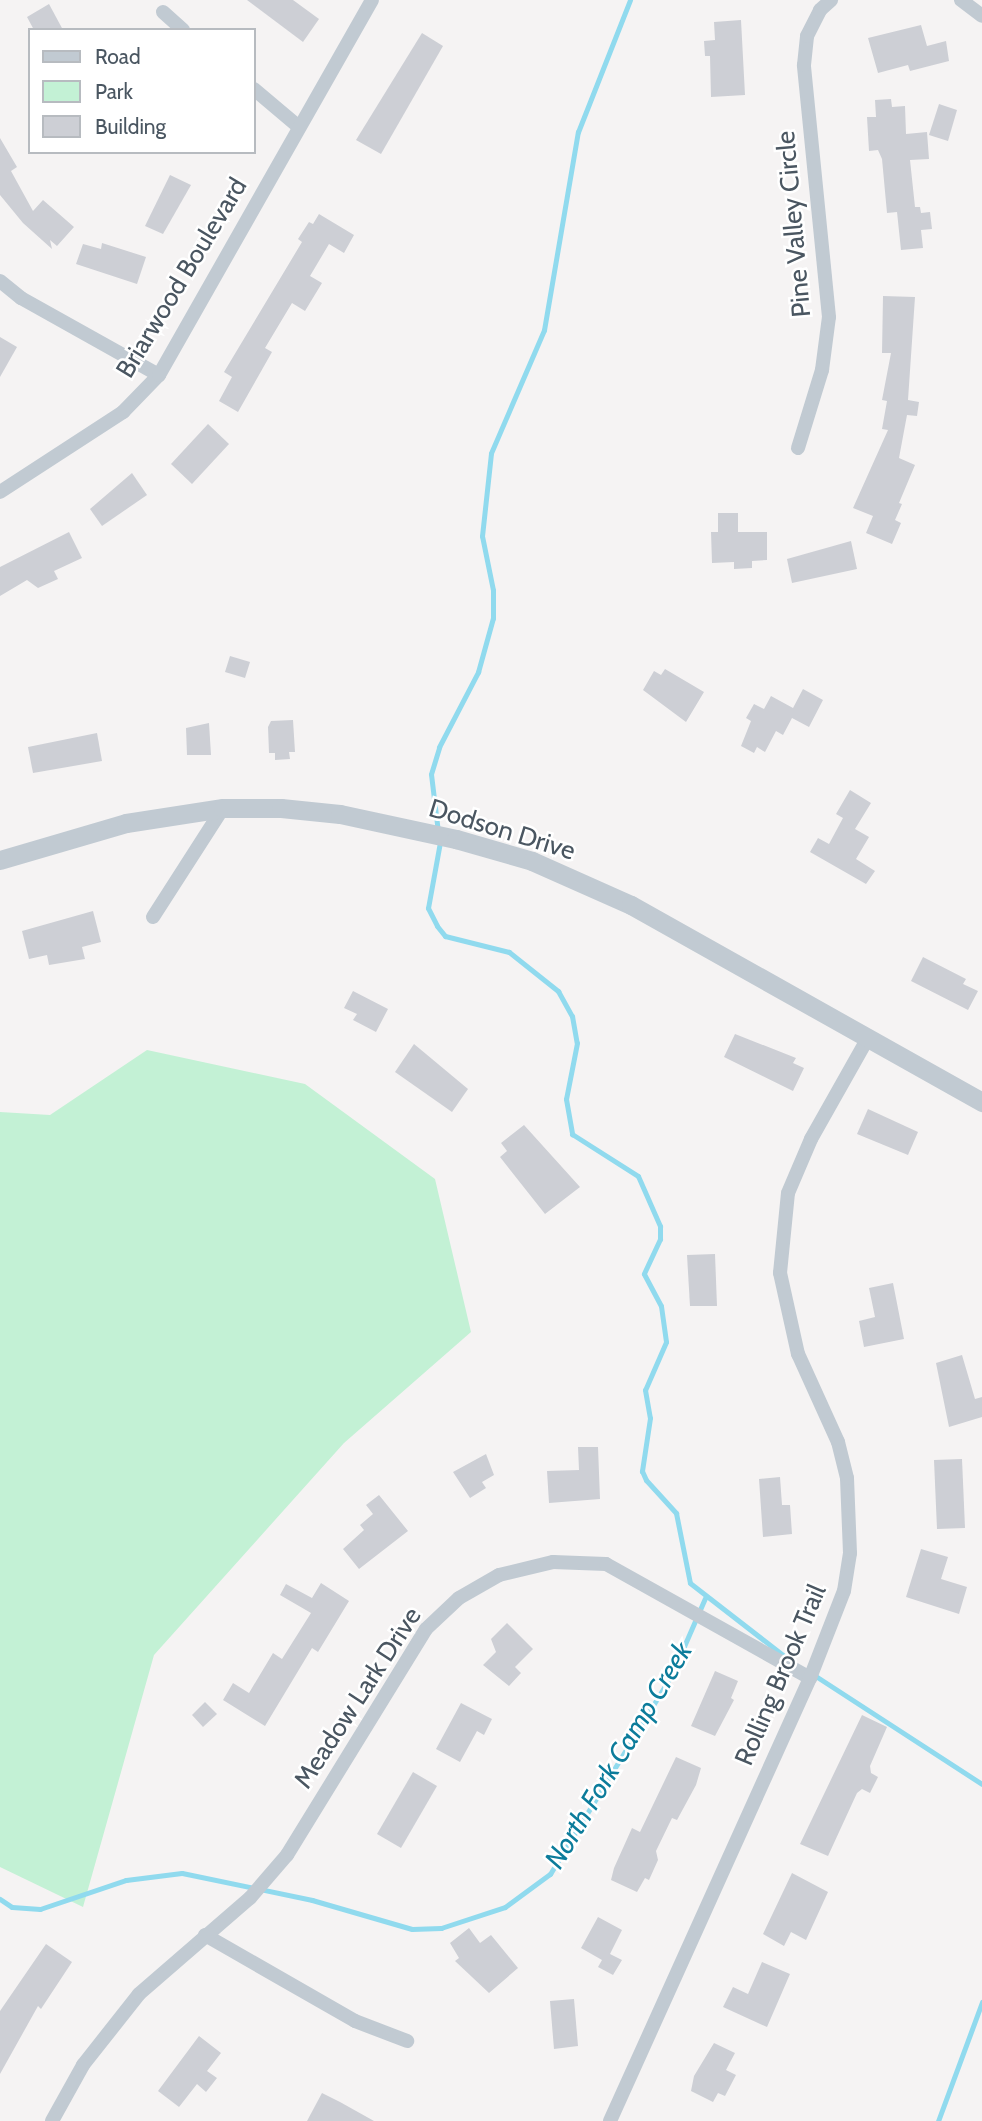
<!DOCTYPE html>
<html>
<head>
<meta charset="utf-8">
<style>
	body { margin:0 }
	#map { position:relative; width:982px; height:2121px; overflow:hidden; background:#f5f3f3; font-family:Cabin,sans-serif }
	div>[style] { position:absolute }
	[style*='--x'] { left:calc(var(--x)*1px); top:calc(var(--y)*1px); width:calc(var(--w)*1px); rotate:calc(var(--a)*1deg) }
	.green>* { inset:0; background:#c3f1d5 }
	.stream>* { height:5px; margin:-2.5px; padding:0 2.5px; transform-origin:2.5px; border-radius:2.5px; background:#90daee }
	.building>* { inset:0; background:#cdcfd5 }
	.minor>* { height:14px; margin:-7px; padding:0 7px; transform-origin:7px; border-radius:7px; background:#c1cad2 }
	.tertiary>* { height:19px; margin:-9.5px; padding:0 9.5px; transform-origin:9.5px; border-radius:9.5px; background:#c1cad2 }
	span { translate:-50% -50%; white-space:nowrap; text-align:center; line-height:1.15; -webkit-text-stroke:5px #fff; paint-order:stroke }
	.street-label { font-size:26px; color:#4a5661 }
	.water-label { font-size:28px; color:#0c7c9b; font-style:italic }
	.legend { position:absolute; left:28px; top:28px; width:228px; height:126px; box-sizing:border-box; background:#fff; border:2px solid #b7bbc0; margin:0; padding:9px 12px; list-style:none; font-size:21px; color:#4a5661 }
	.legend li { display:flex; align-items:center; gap:14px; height:35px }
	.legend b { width:35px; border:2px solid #b7bbc0 }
</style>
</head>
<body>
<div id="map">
	<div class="green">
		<div style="clip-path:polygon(147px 1050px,305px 1084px,435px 1179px,471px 1332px,344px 1443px,154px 1655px,83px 1907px,0 1867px,0 1112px,50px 1115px)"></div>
	</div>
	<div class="stream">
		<div style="--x:438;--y:832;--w:58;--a:-96.9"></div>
		<div style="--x:431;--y:774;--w:28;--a:-73"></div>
		<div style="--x:439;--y:747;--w:85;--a:-62.5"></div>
		<div style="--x:478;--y:672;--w:56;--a:-74.5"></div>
		<div style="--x:493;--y:618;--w:28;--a:-90"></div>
		<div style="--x:493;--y:590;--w:55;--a:-101.5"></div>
		<div style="--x:482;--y:536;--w:83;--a:-83.8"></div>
		<div style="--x:491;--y:453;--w:134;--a:-66.7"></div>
		<div style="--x:544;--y:330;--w:201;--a:-80.3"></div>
		<div style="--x:578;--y:132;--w:142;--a:-68.5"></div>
		<div style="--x:440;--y:842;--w:67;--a:100.3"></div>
		<div style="--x:428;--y:908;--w:20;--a:63"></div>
		<div style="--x:437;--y:926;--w:13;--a:51"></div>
		<div style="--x:445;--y:936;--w:66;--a:14"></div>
		<div style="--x:509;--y:952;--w:63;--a:38.5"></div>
		<div style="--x:558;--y:991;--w:29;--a:61"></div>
		<div style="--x:572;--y:1016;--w:27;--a:80"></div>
		<div style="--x:577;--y:1043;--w:57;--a:101.1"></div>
		<div style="--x:566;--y:1099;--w:36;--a:80"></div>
		<div style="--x:572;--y:1134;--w:78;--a:32.5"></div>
		<div style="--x:638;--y:1176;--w:55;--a:66.3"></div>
		<div style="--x:660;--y:1226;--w:13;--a:90"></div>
		<div style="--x:660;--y:1239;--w:38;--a:115"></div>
		<div style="--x:644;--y:1274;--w:36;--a:62"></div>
		<div style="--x:661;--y:1306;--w:36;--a:82"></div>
		<div style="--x:666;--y:1342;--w:52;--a:113.6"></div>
		<div style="--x:645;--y:1390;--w:28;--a:80"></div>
		<div style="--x:650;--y:1418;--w:54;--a:98.6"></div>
		<div style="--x:642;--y:1471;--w:10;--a:66"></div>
		<div style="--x:646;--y:1480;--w:45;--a:47.7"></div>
		<div style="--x:676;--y:1513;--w:71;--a:78.7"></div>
		<div style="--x:690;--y:1583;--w:124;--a:37.8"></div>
		<div style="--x:814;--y:1675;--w:200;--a:33"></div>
		<div style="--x:0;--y:1899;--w:14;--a:34"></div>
		<div style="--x:12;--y:1907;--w:28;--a:4"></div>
		<div style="--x:40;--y:1909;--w:91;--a:-18.6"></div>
		<div style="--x:126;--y:1880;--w:56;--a:-7.1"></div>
		<div style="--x:182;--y:1873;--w:133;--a:11.7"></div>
		<div style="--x:312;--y:1900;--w:104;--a:16.2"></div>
		<div style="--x:412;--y:1929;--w:29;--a:-2"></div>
		<div style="--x:441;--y:1928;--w:67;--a:-18.2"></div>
		<div style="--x:505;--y:1907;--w:56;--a:-36.3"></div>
		<div style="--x:550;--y:1874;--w:232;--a:-58.6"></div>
		<div style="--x:671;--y:1676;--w:85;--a:-66.4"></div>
		<div style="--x:938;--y:2121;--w:127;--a:-69.7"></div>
	</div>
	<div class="building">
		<div style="clip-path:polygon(247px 0,293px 0,319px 19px,303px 42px)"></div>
		<div style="clip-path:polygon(49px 4px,63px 30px,34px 30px,27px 17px)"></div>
		<div style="clip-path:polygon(741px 20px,745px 95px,711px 97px,710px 56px,705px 56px,704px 41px,715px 40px,714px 22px)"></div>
		<div style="clip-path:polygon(921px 25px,927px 46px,946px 41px,949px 61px,910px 71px,908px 65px,878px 73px,868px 38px)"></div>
		<div style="clip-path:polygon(422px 33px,443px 46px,381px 154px,356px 140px)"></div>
		<div style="clip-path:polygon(891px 99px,892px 107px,905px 106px,906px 134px,927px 132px,929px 159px,910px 160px,915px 207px,920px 207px,921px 213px,930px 212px,932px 229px,921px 230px,923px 248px,901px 250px,897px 212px,887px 213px,882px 159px,878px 150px,869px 151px,867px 117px,876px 117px,875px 100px)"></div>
		<div style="clip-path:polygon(939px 104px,957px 110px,948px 141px,929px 135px)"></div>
		<div style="clip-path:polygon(0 138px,17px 167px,11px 171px,33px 211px,43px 200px,74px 227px,57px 246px,50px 240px,52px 249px,23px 223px,0 195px)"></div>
		<div style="clip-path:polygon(170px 175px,191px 185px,163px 234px,145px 226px)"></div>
		<div style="clip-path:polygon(319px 214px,354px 235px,344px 253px,329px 244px,310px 276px,322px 283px,305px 311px,292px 303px,265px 348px,272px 352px,238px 412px,219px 401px,232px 377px,224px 372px,302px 242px,298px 239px,309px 222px,313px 224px)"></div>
		<div style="clip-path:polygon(102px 243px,146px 257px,137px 284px,76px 264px,83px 244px,101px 249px)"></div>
		<div style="clip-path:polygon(883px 296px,915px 297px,908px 400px,919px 402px,917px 416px,907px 415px,899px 458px,915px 465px,899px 503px,902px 504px,895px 520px,901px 523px,892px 544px,866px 533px,873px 516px,853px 508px,888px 430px,882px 429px,887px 401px,882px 400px,891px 353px,882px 353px)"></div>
		<div style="clip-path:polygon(0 337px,17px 347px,0 377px)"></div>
		<div style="clip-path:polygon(208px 424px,229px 444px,192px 484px,171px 464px)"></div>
		<div style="clip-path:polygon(132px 473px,147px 495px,102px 526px,90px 509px)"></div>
		<div style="clip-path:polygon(718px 513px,738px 513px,738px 532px,767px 532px,767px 560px,752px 561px,752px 568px,734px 569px,734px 562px,712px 563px,711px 532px,718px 532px)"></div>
		<div style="clip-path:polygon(69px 532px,82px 558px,54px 571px,58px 579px,38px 588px,27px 580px,0 596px,0 567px)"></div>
		<div style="clip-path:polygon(851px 541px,857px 569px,792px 583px,787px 559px)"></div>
		<div style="clip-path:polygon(230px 656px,250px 662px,245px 678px,225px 672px)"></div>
		<div style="clip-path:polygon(665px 669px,704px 692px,686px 722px,643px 690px,654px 671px,661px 675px)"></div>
		<div style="clip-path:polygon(803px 689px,823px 700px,809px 727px,792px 718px,783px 735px,776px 731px,765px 752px,757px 747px,754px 753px,741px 746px,751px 721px,746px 718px,754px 704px,764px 709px,771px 696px,793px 708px)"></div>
		<div style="clip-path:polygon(293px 720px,295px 752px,289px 752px,290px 759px,275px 760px,275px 753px,269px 753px,268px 727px,271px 721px)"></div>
		<div style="clip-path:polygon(209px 723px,211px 755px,187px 755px,186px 728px)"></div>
		<div style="clip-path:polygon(97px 733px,102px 761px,33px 773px,28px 747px)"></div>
		<div style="clip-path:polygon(850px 790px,871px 803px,855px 829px,869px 837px,856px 859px,875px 871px,866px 884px,810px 852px,818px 838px,829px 844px,843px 818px,836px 814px)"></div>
		<div style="clip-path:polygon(93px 911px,101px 942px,82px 947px,85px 959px,49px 965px,47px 955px,29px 959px,22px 931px)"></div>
		<div style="clip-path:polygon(923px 957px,966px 979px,963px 984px,978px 991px,968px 1010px,911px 981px)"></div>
		<div style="clip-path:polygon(353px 991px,388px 1009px,376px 1032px,353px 1020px,357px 1014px,344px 1008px)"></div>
		<div style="clip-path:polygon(735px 1034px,796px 1058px,793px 1063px,804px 1068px,793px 1091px,724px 1057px)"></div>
		<div style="clip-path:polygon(414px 1044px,468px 1089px,452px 1112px,395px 1072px)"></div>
		<div style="clip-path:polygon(868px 1109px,918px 1132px,908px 1155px,857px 1134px)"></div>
		<div style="clip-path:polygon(524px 1125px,580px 1187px,545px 1214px,500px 1157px,507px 1151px,501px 1143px)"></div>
		<div style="clip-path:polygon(715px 1254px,717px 1306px,690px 1306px,687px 1255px)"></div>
		<div style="clip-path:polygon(893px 1283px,904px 1339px,864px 1347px,859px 1321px,875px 1317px,869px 1288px)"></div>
		<div style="clip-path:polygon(962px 1355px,975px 1399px,982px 1397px,982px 1417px,949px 1427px,936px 1363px)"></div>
		<div style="clip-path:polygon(578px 1447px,598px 1447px,600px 1499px,549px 1503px,547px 1471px,579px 1470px)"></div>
		<div style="clip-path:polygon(486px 1454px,494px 1475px,482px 1482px,486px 1488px,470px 1498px,453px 1472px)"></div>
		<div style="clip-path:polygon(962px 1459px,965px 1528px,937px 1529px,934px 1460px)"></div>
		<div style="clip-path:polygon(780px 1477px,782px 1505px,790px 1505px,792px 1534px,763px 1537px,759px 1479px)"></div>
		<div style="clip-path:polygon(379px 1495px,408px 1531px,359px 1569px,343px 1549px,364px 1530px,360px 1525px,373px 1514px,366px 1505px)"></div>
		<div style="clip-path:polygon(921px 1549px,948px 1557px,941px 1579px,967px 1587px,959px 1614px,906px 1597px)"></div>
		<div style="clip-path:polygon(321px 1583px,349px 1601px,318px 1652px,312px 1648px,265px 1726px,223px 1700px,233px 1683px,249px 1693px,273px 1653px,282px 1659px,311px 1613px,280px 1595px,286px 1584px,312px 1598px)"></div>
		<div style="clip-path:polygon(507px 1623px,533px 1649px,515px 1667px,521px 1673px,509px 1686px,483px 1665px,496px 1652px,491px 1639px)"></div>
		<div style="clip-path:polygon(715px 1671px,738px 1681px,731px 1698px,734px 1700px,715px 1736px,691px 1726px)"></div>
		<div style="clip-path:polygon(205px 1702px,217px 1714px,203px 1727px,192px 1715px)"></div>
		<div style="clip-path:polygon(461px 1703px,492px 1719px,484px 1735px,477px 1731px,460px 1762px,436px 1749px)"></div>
		<div style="clip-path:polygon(862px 1715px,887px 1727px,870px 1766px,871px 1773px,878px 1777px,870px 1793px,862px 1789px,857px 1793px,828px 1856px,800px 1844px)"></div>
		<div style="clip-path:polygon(676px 1757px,701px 1768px,696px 1785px,677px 1820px,672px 1818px,656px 1851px,658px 1860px,649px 1880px,645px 1878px,637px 1892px,611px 1880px,614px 1868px,632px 1828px,640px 1832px)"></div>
		<div style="clip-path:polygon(413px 1772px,437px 1786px,401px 1848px,377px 1834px)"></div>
		<div style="clip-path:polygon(792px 1873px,828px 1892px,806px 1940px,791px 1932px,784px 1946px,763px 1934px)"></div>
		<div style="clip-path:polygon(598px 1917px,622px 1930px,610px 1954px,622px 1960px,613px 1975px,598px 1967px,602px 1960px,581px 1948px)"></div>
		<div style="clip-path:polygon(469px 1928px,480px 1943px,491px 1935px,518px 1968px,489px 1993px,455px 1961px,459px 1958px,450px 1943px)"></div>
		<div style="clip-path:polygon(46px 1944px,72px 1962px,41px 2009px,38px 2006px,0 2074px,0 2011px)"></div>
		<div style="clip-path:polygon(762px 1962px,790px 1974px,767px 2027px,723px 2007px,733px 1987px,748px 1994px)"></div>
		<div style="clip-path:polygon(574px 1999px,578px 2046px,554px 2049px,550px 2001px)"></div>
		<div style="clip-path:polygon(199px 2036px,221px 2053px,207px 2071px,217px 2078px,206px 2092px,197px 2084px,179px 2107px,158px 2091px)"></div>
		<div style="clip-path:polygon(714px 2043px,735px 2053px,726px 2070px,736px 2075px,725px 2096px,718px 2093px,713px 2102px,691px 2091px,694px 2076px)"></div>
		<div style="clip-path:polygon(322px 2093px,340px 2102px,374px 2121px,307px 2121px)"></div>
	</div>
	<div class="minor">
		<div style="--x:961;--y:0;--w:26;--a:37"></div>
		<div style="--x:163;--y:12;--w:27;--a:42"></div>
		<div style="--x:254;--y:89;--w:59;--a:40.2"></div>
		<div style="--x:0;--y:281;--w:27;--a:39"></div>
		<div style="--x:21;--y:298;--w:158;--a:29.2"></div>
		<div style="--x:798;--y:448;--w:82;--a:-72.9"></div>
		<div style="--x:822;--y:370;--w:53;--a:-82.5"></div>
		<div style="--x:829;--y:317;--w:253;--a:-95.7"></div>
		<div style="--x:804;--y:65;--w:29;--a:-84"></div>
		<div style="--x:807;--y:36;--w:29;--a:-63"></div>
		<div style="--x:820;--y:10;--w:15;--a:-42"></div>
		<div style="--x:0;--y:492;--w:147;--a:-33"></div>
		<div style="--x:123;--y:412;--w:52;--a:-45.8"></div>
		<div style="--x:159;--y:375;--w:431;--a:-60.4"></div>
		<div style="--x:153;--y:917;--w:130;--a:-57.3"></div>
		<div style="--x:205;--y:1935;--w:173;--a:29.8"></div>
		<div style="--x:355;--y:2021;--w:56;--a:21"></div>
		<div style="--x:52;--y:2121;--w:64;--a:-61"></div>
		<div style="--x:83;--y:2065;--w:90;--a:-51.7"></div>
		<div style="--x:139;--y:1994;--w:147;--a:-40.9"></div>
		<div style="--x:250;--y:1898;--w:57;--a:-49.3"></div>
		<div style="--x:287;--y:1855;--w:265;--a:-58.4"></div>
		<div style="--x:426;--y:1629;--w:45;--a:-43.2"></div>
		<div style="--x:459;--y:1598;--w:46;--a:-29.9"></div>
		<div style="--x:499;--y:1575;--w:56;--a:-13.5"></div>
		<div style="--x:553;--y:1562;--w:53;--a:2.2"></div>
		<div style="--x:606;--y:1564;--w:234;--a:29.2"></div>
		<div style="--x:610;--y:2121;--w:486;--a:-65.7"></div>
		<div style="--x:810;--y:1678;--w:93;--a:-68.7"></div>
		<div style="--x:844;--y:1591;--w:38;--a:-81"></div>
		<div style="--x:850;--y:1553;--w:75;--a:-92.3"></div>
		<div style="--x:847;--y:1478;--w:37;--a:-104"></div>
		<div style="--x:838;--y:1442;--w:97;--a:-114.4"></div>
		<div style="--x:798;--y:1354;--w:83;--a:-102.5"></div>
		<div style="--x:780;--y:1273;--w:80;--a:-84.3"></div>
		<div style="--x:788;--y:1193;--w:59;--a:-66.9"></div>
		<div style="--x:811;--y:1139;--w:116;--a:-60.6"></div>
	</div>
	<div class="tertiary">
		<div style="--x:0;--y:860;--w:131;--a:-16.4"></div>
		<div style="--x:126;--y:823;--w:98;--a:-8.8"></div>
		<div style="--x:223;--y:808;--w:58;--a:0"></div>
		<div style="--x:281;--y:808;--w:59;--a:5.8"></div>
		<div style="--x:340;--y:814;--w:119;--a:12.2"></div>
		<div style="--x:456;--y:839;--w:79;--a:16.1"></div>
		<div style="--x:532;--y:861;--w:108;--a:24"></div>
		<div style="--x:631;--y:905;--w:403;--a:29.3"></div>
	</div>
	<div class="street-label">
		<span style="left:794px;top:224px;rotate:-95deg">Pine Valley Circle</span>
		<span style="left:182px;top:278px;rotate:-59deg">Briarwood Boulevard</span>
		<span style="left:502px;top:830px;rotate:17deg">Dodson Drive</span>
		<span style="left:781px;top:1675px;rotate:-67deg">Rolling Brook Trail</span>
		<span style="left:358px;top:1698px;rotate:-57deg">Meadow Lark Drive</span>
	</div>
	<div class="water-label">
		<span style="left:618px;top:1755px;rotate:-59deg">North Fork Camp Creek</span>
	</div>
	<ul class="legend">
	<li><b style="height:9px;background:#c1cad2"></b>Road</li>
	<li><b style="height:19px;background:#c3f1d5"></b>Park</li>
	<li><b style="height:19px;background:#cdcfd5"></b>Building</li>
	</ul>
</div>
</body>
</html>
